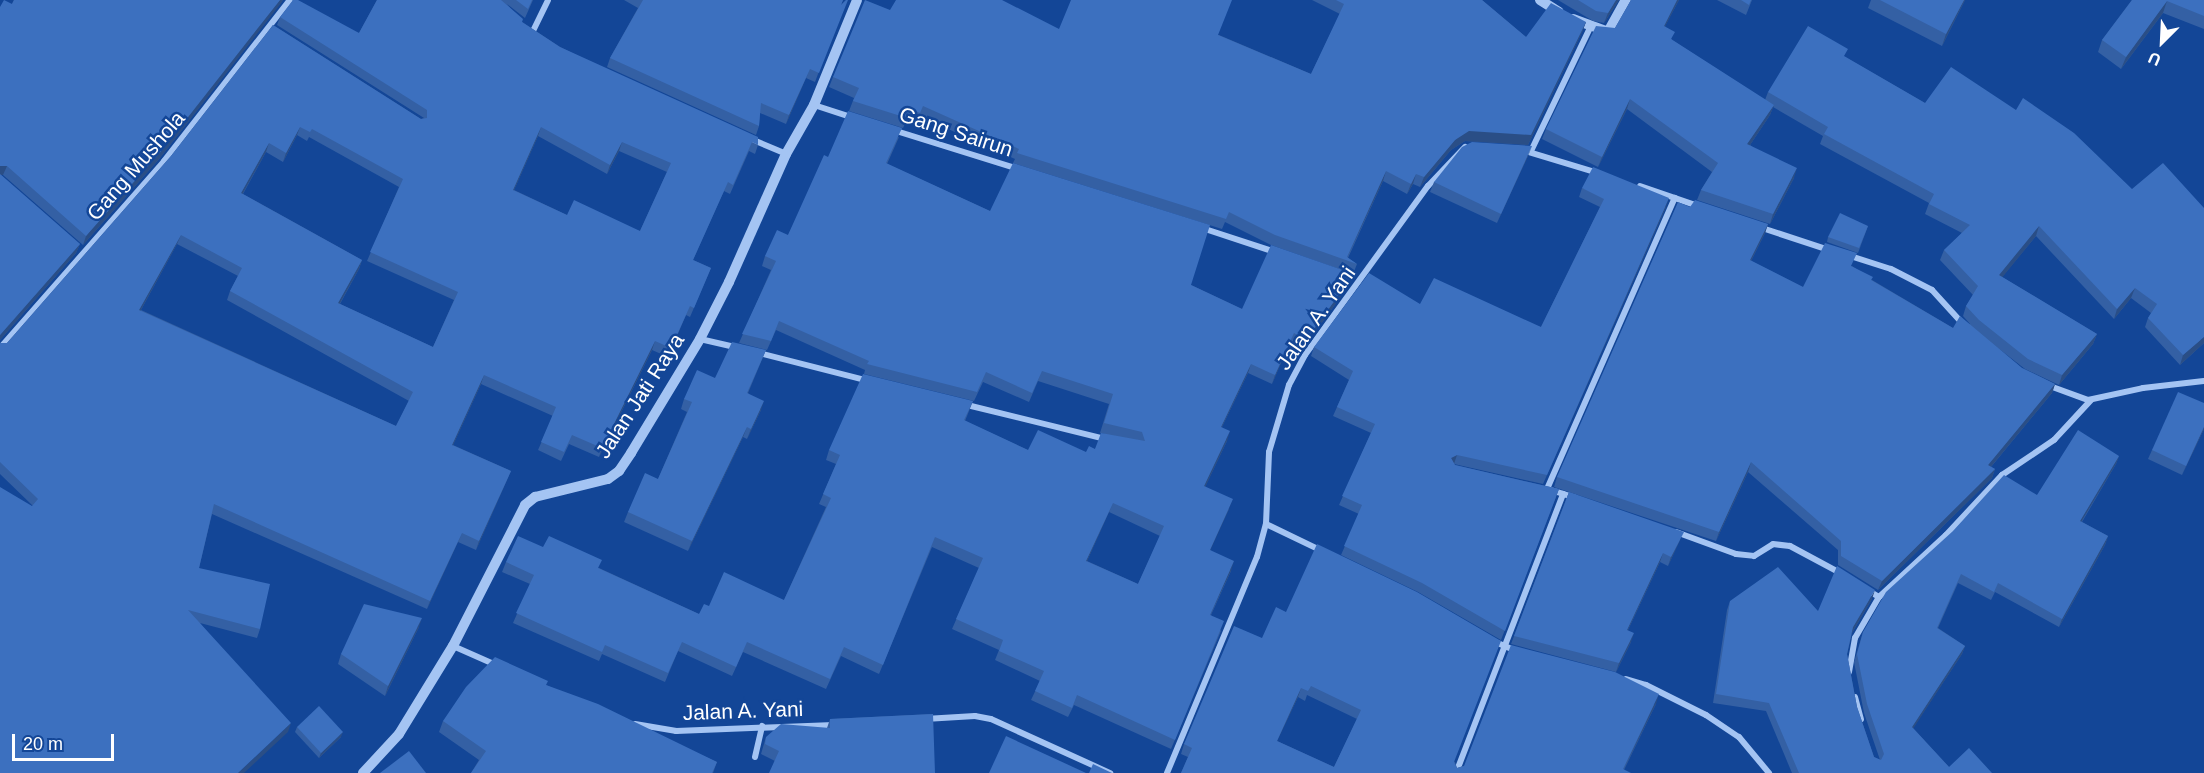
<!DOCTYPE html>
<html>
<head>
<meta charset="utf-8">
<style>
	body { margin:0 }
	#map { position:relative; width:2204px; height:773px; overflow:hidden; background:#134697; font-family:Helvetica,sans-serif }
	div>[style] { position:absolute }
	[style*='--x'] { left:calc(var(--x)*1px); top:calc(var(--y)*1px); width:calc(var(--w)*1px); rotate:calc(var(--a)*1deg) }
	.minor>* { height:6px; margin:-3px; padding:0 3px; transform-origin:3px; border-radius:3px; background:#a4c4f3 }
	.tertiary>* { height:10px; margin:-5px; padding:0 5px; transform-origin:5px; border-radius:5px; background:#a4c4f3 }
	.wall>* { inset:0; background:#3460a4 }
	.shaded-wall>* { inset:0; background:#2a4e86 }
	.building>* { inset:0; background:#3c70bf }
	span { translate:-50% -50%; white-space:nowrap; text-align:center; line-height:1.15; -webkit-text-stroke:5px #134697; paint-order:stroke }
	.street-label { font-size:21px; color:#fff }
	.north { position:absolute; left:2132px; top:12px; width:60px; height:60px; -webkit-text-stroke:4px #134697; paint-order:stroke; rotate:204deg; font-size:16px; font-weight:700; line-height:24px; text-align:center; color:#fff }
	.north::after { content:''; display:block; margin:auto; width:21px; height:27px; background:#fff; clip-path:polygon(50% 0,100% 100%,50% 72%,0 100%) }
	.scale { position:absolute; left:12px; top:734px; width:102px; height:27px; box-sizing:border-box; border:3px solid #fff; border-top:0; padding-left:8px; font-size:18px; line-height:21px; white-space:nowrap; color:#fff; -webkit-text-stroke:4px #134697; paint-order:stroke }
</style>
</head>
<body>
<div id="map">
	<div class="minor">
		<div style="--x:533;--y:31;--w:34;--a:-64"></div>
		<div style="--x:814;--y:105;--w:40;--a:18"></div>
		<div style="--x:893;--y:130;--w:131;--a:17.3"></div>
		<div style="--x:751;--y:139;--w:38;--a:23"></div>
		<div style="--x:1522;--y:150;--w:79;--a:16.8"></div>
		<div style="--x:1531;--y:151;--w:136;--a:-64.4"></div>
		<div style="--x:1640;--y:186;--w:61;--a:19"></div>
		<div style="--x:1759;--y:227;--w:74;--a:18.2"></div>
		<div style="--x:1202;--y:228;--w:77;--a:18.2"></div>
		<div style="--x:1847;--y:255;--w:46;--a:17.7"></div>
		<div style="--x:1891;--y:269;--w:46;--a:27.1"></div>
		<div style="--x:1932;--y:290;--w:45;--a:47.7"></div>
		<div style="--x:700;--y:339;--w:39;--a:13"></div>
		<div style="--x:0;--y:348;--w:249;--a:-48.7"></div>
		<div style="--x:164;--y:161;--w:204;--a:-52"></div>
		<div style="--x:759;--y:353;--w:114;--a:14.3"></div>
		<div style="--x:2047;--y:385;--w:44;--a:20.1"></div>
		<div style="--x:2088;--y:400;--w:56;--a:-12.3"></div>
		<div style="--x:2143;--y:388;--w:61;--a:-6.5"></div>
		<div style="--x:963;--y:404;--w:146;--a:13.8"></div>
		<div style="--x:1547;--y:489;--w:318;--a:-66.3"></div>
		<div style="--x:1551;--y:490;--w:25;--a:18"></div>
		<div style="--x:1266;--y:524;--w:62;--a:25.7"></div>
		<div style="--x:1676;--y:532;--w:64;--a:20.1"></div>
		<div style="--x:1736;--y:554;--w:18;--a:6"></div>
		<div style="--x:1754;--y:556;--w:22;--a:-32"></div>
		<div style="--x:1773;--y:544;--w:17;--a:7"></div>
		<div style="--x:1790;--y:546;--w:59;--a:28.3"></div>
		<div style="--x:1879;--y:597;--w:91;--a:-42.8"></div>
		<div style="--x:1946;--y:535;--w:82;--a:-47"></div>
		<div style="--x:2002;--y:475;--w:63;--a:-33.9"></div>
		<div style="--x:2054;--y:440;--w:54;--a:-47.2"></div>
		<div style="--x:1493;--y:641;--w:26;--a:23"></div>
		<div style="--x:453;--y:646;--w:47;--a:23.8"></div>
		<div style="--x:1849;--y:672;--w:35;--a:-80"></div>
		<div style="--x:1855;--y:638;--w:48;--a:-59.7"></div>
		<div style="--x:1879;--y:597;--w:12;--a:-149"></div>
		<div style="--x:1626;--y:679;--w:21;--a:17"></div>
		<div style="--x:1646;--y:685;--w:67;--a:26.6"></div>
		<div style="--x:1706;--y:715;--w:40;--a:34"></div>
		<div style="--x:1739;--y:737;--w:47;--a:50.2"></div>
		<div style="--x:1855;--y:697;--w:23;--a:75"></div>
		<div style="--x:925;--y:719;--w:50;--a:-3.4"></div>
		<div style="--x:975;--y:716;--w:16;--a:11"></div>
		<div style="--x:991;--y:719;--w:131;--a:24.4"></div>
		<div style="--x:635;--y:724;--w:42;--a:9.7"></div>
		<div style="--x:676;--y:731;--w:158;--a:-2.2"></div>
		<div style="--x:755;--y:757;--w:32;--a:-77"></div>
		<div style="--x:1167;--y:773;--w:234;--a:-67.4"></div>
		<div style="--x:1257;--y:557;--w:34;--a:-75"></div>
		<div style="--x:1266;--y:524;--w:72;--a:-87.6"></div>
		<div style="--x:1269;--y:452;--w:70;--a:-73.4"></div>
		<div style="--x:1289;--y:385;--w:34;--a:-62"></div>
		<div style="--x:1305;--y:355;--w:209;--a:-54"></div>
		<div style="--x:1428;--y:186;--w:54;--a:-46.5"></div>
		<div style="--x:1456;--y:773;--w:299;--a:-69"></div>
	</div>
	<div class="tertiary">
		<div style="--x:1540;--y:0;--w:22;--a:32"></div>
		<div style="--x:1573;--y:19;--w:37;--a:20"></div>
		<div style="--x:1608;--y:32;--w:37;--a:-61"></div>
		<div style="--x:363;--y:773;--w:53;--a:-47.3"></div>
		<div style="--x:399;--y:734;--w:103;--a:-58.5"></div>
		<div style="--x:453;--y:646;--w:158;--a:-62.9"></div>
		<div style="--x:525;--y:505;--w:13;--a:-39"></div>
		<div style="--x:535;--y:497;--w:75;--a:-13.9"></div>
		<div style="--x:608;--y:479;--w:14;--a:-36"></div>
		<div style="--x:619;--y:471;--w:22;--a:-56"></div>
		<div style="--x:631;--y:453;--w:133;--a:-58.8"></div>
		<div style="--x:700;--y:339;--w:64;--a:-63"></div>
		<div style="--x:729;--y:282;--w:140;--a:-66"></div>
		<div style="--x:786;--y:154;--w:56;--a:-60.3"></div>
		<div style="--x:814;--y:105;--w:113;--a:-67.7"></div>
	</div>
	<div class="wall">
		<div style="clip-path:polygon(14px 0,283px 0,160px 158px,83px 245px,3px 175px,1px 175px,80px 244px,76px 253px,0 340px,0 7px,12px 4px)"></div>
		<div style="clip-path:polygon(evenodd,377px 0,533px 0,525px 18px,507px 4px,522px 22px,560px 47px,758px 145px,755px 154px,749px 151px,730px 194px,724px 191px,693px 260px,711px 268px,690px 317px,686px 315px,668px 357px,652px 350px,599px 457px,569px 444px,561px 461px,538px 450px,553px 416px,481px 384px,453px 445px,511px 471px,476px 550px,458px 542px,427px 609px,212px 514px,199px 568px,260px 629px,257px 638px,200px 623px,288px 732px,32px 506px,33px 506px,0 474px,0 343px,7px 343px,171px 156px,273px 25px,421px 119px,424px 118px,277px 25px,280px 17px,359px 33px,377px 0,297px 135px,307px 141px,309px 137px,399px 187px,367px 261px,454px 300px,433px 347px,340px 304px,359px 269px,362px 260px,243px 194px,266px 152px,283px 162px,297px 135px,377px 0,538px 136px,607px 174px,619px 151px,667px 172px,640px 231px,567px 215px,514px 190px,538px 136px,377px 0,177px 244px,238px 276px,230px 291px,227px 300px,409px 401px,396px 426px,141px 310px,177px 244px)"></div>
		<div style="clip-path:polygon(624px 0,843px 0,841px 5px,846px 0,815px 82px,806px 78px,786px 124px,760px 113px,759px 126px,756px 135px,607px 67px,610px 58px,638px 8px)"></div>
		<div style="clip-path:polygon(1312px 0,1482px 0,1526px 37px,1586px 22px,1582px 32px,1528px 145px,1465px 141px,1451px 150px,1420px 187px,1413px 184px,1407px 194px,1383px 181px,1348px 258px,1357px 264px,1353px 274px,1271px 245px,1225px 222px,1222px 229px,1013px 163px,1015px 159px,919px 116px,916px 123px,907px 120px,903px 128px,849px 111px,854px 98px,829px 87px,833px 77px,890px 10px,1059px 29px,1219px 35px,1311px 74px,1340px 14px)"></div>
		<div style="clip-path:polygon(1558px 0,1619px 0,1604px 23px,1593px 21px)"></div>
		<div style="clip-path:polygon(1631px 0,1679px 0,1665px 26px,1672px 40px,1765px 100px,1768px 92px,1845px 57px,1925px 103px,2204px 343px,2180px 365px,2145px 327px,2148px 318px,2151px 313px,2131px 298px,2114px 319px,2036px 236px,2002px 277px,2097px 334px,2093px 344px,2059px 385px,2025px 369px,1998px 348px,2022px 368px,2055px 384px,2052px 393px,1991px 467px,1995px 469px,1992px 478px,1878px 590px,1838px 565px,1838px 550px,1748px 472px,1716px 541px,1554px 487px,1557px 477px,1690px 207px,1768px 224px,1765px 233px,1751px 261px,1803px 287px,1852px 266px,1872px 280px,1953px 328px,1970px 324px,1963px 316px,1966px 306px,1973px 295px,1940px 260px,1944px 250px,1962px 233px,1925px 214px,1929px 203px,1820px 144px,1823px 136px,1773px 107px,1770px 115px,1750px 145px,1794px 178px,1770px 224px,1697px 200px,1701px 190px,1712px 172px,1627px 109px,1598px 167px,1542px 139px,1546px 129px,1615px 28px)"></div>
		<div style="clip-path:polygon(1717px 0,1752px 0,1746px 15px)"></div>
		<div style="clip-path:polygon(1871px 0,1965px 0,1942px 46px,1868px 8px)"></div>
		<div style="clip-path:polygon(2132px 0,2204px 0,2204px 29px,2163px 13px,2121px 69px,2098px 52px,2102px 40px)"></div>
		<div style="clip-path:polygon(evenodd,899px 137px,887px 164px,990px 211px,1191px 285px,1242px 309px,1350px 284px,1302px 350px,1290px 342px,1272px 384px,1248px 373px,1222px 427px,1227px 441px,1205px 487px,1229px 509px,1210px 550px,1231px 571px,1211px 615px,1221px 631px,1171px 749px,1074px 705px,1068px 717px,1031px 700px,1040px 681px,995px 660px,999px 650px,952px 629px,979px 568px,932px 547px,879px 674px,841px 656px,826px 689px,743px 652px,732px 676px,678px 651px,665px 682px,602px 654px,599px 661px,513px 623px,530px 584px,502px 572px,506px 562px,543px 547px,599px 568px,699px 614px,709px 606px,784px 600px,826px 507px,819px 504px,836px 464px,826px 460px,829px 450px,973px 401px,965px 421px,1028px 450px,1086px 452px,1095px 449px,1105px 434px,1100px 433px,1109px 404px,1038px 381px,1029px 402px,983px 382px,974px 401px,864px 374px,865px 370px,776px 330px,767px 350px,739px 343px,771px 270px,762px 266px,765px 256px,788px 235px,828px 157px,899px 137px,1109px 512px,1160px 536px,1138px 584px,1087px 561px,1109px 512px)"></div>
		<div style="clip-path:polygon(1528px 156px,1497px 223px,1430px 192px,1434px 182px)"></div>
		<div style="clip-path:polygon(1582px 188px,1666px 207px,1543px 484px,1454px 464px,1455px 465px,1559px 489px,1501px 640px,1418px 592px,1341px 555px,1359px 514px,1339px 505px,1371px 433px,1333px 416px,1349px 380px,1311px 356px,1314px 347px,1420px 304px,1541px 327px,1600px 207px,1579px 197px)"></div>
		<div style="clip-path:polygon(1868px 226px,1858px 253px,1827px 242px,1828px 237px)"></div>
		<div style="clip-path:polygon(766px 350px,748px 393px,761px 410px,747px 439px,743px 437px,688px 551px,624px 522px,628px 512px,658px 479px,687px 412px,681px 409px,684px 399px,715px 378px)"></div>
		<div style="clip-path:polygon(2204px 429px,2182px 475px,2148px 459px,2152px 450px)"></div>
		<div style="clip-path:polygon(2119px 456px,2116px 464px,2082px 522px,2108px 536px,2105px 545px,2059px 627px,1995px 592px,1991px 600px,1958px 583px,1938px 628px,1965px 646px,1962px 654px,1913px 728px,1949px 767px,1992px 773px,1792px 773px,1766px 711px,1713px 703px,1727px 610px,1730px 601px,1818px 611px,1872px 599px,1852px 633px,1847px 654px,1857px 707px,1874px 757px,1880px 760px,1864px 713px,1854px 662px,1863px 632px,2037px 495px)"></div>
		<div style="clip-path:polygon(1569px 492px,1680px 540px,1668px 566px,1660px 562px,1628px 630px,1631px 642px,1616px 672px,1511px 644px)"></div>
		<div style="clip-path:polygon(419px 627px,385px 696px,338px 664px,341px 654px)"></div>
		<div style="clip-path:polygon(evenodd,1262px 638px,1455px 762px,1457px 768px,1656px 704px,1624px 770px,1181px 773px,1188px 757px,1181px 754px,1184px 744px,1262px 638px,1307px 695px,1357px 719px,1334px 767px,1277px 741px,1298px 697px,1305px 701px,1307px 695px)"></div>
		<div style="clip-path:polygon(546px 685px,717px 762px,713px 773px,471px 773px,479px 760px,439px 732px,443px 721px)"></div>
		<div style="clip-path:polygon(933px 714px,775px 761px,761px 754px,766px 737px,827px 728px,830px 719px)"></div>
		<div style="clip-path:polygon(297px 727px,341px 737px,319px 758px,295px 732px)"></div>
	</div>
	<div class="shaded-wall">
		<div style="clip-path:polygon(280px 0,283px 0,282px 2px,160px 158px,83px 245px,86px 236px)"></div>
		<div style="clip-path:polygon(1616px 0,1619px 0,1604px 23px,1608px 13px)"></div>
		<div style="clip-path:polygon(1677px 0,1679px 0,1660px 36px,1664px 26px)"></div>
		<div style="clip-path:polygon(1964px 0,1965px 0,1942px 46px,1946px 34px)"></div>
		<div style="clip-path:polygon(2167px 1px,2163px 13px,2121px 69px,2126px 57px)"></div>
		<div style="clip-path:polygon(1586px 22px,1582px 32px,1528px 145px,1465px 141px,1451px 150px,1420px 187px,1424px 177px,1455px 140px)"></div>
		<div style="clip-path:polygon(810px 69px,806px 78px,786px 124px,789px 115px)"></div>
		<div style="clip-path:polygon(1630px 99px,1627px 109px,1598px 167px,1602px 157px)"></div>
		<div style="clip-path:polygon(1774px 105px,1770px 115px,1744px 154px,1747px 144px)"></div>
		<div style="clip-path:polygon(300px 127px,297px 135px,283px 162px,286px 153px)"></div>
		<div style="clip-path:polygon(541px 127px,538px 136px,510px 199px,513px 190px)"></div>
		<div style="clip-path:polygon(622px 142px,619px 151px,607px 174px,610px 165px)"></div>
		<div style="clip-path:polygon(269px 143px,266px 152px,238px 202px,241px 193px)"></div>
		<div style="clip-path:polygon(1532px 146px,1528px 156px,1497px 223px,1501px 214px)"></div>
		<div style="clip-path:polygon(0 166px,7px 166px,3px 175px,0 175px)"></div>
		<div style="clip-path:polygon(1797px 168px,1794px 178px,1770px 224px,1773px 214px)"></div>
		<div style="clip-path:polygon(1386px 171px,1383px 181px,1346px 260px)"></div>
		<div style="clip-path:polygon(1416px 174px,1413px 184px,1407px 194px,1411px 184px)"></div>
		<div style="clip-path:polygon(1669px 198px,1666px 207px,1543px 484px,1547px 475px)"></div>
		<div style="clip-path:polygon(1768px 224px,1765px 233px,1747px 269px,1750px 260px)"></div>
		<div style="clip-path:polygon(2039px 226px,2036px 236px,1996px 285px,1999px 275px)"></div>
		<div style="clip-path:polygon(181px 235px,177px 244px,136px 319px,139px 310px)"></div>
		<div style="clip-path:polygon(80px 244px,76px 253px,0 340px,0 335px)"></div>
		<div style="clip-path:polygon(362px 260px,359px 269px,335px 312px,338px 303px)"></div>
		<div style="clip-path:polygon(1354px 274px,1350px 284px,1302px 350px,1306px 340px)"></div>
		<div style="clip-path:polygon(2135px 288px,2131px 298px,2114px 319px,2117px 309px)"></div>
		<div style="clip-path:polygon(1294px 333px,1290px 342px,1272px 384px,1275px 375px)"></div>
		<div style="clip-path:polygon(2097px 334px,2093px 344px,2059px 385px,2062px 375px)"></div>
		<div style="clip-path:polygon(2204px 337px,2204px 343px,2180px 365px,2183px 355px)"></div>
		<div style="clip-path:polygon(655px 341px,652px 350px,599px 457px,602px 448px)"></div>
		<div style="clip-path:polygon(1251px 364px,1248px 373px,1217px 437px,1221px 427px)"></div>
		<div style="clip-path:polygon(484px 375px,481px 384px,449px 454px,452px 445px)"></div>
		<div style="clip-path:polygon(2055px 384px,2052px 393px,1985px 474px,1988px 465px)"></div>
		<div style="clip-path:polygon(764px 401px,761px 410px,747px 439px,751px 429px)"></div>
		<div style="clip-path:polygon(747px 427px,743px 437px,688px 551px,692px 541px)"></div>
		<div style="clip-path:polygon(2204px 427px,2204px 429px,2182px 475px,2186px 466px)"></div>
		<div style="clip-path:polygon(1230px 431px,1227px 441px,1201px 496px,1204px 486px)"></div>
		<div style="clip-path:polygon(1457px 455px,1454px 464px,1451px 458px)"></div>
		<div style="clip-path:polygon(2119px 456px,2116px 464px,2077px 529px,2080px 521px)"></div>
		<div style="clip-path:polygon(1751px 462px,1748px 472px,1716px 541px,1719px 532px)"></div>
		<div style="clip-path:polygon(1995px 469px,1992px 478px,1878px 590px,1882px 581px)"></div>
		<div style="clip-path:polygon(511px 471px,507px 480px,476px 550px,479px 541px)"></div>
		<div style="clip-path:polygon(1233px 499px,1229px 509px,1206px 560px,1210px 550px)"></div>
		<div style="clip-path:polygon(1113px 503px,1109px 512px,1083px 570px,1086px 561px)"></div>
		<div style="clip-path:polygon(1684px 532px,1680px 540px,1668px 566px,1671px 557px)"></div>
		<div style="clip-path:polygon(462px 533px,458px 542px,427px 609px,430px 601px)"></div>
		<div style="clip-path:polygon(2108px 536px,2105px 545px,2059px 627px,2062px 619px)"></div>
		<div style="clip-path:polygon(1663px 553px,1660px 562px,1624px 638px,1627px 630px)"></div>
		<div style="clip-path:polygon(1234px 561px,1231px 571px,1206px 624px)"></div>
		<div style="clip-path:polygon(1875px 590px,1872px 599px,1850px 636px,1853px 627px)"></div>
		<div style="clip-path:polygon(422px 618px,419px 627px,385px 696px,388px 686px)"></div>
		<div style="clip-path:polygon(1634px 633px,1631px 642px,1616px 672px,1619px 663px)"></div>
		<div style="clip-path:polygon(1965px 646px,1962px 654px,1909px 735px,1912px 727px)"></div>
		<div style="clip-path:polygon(1301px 688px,1298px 697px,1273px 750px,1277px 741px)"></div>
		<div style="clip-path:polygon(1659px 694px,1656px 704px,1622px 773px)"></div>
		<div style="clip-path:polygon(291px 723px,288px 732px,244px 773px,238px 773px)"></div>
		<div style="clip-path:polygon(343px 732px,341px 737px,319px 758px,321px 753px)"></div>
	</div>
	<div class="building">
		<div style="clip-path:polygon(4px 0,12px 4px,14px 0,280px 0,163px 149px,86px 236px,7px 166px,0 166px,0 7px)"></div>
		<div style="clip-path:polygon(evenodd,293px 0,298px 0,359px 33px,377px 0,501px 0,523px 19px,522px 22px,560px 47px,758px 137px,758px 145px,752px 142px,733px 185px,728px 182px,693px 260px,711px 268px,694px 308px,690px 306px,671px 348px,655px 341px,602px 448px,572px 435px,564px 452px,541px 442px,556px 407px,484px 375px,452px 445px,511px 471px,479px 541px,462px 533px,430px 601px,214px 504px,199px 568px,270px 584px,260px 629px,188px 610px,291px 723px,238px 773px,0 773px,0 487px,32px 506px,38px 499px,0 462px,0 343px,7px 343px,171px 156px,273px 25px,421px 119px,427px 118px,427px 110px,280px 17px,293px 0,300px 127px,310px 132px,312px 129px,403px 179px,370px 252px,458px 292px,433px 347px,338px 303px,362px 260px,241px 193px,269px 143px,286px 153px,300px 127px,293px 0,541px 127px,610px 165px,622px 142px,671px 163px,640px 231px,574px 200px,567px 215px,513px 190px,541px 127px,293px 0,181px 235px,242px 268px,230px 291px,413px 392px,396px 426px,139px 310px,181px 235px)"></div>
		<div style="clip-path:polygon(516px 0,532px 0,528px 9px)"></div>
		<div style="clip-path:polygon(643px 0,843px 0,841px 5px,846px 0,848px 0,819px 73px,810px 69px,789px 115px,761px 103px,759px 126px,610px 58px)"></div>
		<div style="clip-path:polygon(865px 0,890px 10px,896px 0,1002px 0,1059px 29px,1071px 0,1232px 0,1218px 35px,1311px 74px,1344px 4px,1336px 0,1482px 0,1526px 37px,1551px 3px,1586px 22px,1531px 135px,1469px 131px,1455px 140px,1424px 177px,1416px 174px,1411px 184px,1386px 171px,1347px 257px,1357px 264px,1275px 235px,1229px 212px,1226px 219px,1017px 153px,1019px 149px,923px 106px,920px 113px,910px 109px,907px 118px,853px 101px,859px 88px,833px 77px)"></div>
		<div style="clip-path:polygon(1578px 0,1616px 0,1608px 13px,1596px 11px)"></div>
		<div style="clip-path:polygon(1631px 0,1677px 0,1664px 26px,1675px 32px,1671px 39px,1774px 105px,1747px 144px,1797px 168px,1773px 214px,1701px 190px,1718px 163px,1630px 99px,1602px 157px,1546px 129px,1596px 26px,1615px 28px)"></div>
		<div style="clip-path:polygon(1741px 0,1751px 0,1749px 5px)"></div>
		<div style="clip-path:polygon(1880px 0,1964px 0,1946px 34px)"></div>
		<div style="clip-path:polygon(2132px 0,2204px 0,2204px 16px,2167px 1px,2126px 57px,2102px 40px)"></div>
		<div style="clip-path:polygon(1808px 26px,1848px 49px,1844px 56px,1925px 103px,1951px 67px,2016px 110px,2023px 98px,2074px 133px,2132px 189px,2163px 163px,2204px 208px,2204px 337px,2183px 355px,2148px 318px,2157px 304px,2135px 288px,2117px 309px,2039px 226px,1999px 275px,2097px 334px,2062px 375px,2028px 359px,1979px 320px,1966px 306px,1978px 286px,1944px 250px,1970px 225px,1929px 204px,1934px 194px,1824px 134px,1828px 127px,1768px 92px)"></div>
		<div style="clip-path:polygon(evenodd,848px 111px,902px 128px,886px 163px,990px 211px,1013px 163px,1210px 225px,1191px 285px,1242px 309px,1271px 245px,1354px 274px,1306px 340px,1294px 333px,1275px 375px,1251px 364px,1221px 427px,1230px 431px,1204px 486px,1233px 499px,1210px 550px,1234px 561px,1210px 615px,1224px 621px,1175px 740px,1077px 695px,1072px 708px,1035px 691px,1044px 671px,999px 651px,1003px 640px,956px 619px,983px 558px,935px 537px,883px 665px,844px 647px,830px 679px,747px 642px,736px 667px,682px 642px,668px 673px,605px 645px,602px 652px,516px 613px,534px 575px,506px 562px,518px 536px,543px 547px,549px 536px,602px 560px,598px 568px,699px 614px,704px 604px,709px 606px,724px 572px,784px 600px,831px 498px,823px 494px,840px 455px,829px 450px,863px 374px,973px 401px,964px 420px,1028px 450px,1038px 430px,1086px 452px,1089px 446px,1095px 449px,1101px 433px,1145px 441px,1142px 432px,1104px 423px,1113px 394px,1042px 371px,1032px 393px,986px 372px,977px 392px,867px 364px,869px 361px,779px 321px,771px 341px,742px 334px,776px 261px,765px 256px,777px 230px,788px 235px,824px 155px,828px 157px,848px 111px,1113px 503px,1164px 526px,1138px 584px,1086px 561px,1113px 503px)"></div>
		<div style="clip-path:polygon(1472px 142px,1532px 146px,1501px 214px,1434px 182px,1462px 147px)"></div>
		<div style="clip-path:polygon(1593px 167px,1669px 198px,1547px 475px,1457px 455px,1451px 458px,1455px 465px,1559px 489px,1505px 631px,1422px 583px,1344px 546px,1362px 505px,1342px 496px,1375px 424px,1337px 407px,1353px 371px,1314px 347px,1369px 273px,1420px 304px,1434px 278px,1541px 327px,1604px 199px,1582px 188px)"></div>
		<div style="clip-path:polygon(0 174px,80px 244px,0 335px)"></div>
		<div style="clip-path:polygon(1695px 200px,1768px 224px,1750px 260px,1803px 287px,1825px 243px,1857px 253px,1851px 266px,1873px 277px,1871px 280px,1953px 328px,1960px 316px,2022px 368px,2055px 384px,1988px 465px,1995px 469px,1882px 581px,1841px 556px,1841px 541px,1751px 462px,1719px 532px,1557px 477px,1678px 202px,1690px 207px)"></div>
		<div style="clip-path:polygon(1840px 213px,1868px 226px,1859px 248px,1828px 237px)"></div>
		<div style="clip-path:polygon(732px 342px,766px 350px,747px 393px,764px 401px,751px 429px,747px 427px,692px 541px,628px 512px,645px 473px,658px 479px,692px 402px,684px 399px,697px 370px,715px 378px)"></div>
		<div style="clip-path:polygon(2178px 392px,2204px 403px,2204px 427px,2186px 466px,2152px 450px)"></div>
		<div style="clip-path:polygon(2078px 430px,2119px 456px,2080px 521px,2108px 536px,2062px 619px,1998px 583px,1994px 592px,1961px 574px,1937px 628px,1965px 646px,1912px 727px,1949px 767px,1969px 748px,1992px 773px,1799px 773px,1769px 703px,1716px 694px,1730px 601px,1778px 567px,1818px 611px,1837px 566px,1875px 590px,1853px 627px,1847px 654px,1857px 707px,1874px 757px,1881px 760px,1884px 754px,1867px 704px,1857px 654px,1863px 632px,1886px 592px,1953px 531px,2004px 475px,2037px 495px)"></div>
		<div style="clip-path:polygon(1569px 492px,1684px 532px,1671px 557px,1663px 553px,1627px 630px,1634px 633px,1619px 663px,1514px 636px)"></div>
		<div style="clip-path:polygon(evenodd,1317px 544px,1417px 592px,1501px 641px,1454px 762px,1457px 768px,1464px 766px,1511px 645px,1615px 672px,1659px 694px,1623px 769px,1631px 773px,1181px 773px,1192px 748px,1184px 744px,1234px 626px,1262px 638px,1276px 607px,1286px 612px,1317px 544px,1311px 686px,1361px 710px,1334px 767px,1277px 741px,1301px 688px,1308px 691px,1311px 686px)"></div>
		<div style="clip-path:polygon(364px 604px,422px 618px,388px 686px,341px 654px)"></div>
		<div style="clip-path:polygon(495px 657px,548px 681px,546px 685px,598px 704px,717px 762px,712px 773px,471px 773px,486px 751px,443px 721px,466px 687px)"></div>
		<div style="clip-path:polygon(319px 706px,343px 732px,321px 753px,297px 727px)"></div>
		<div style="clip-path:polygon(933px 714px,935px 773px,769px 773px,779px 751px,765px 744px,766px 737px,781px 724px,830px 728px,830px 719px)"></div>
		<div style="clip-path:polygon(1006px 736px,1086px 773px,989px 773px)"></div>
		<div style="clip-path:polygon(409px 751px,426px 773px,380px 773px)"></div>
		<div style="clip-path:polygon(1093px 764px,1112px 773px,1089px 773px)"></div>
	</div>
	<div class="street-label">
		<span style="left:956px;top:132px;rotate:18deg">Gang Sairun</span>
		<span style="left:136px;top:166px;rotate:-49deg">Gang Mushola</span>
		<span style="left:1316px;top:318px;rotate:-55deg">Jalan A. Yani</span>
		<span style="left:640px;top:396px;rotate:-57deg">Jalan Jati Raya</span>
		<span style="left:743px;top:711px;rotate:-2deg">Jalan A. Yani</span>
	</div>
	<div class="north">U</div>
	<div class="scale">20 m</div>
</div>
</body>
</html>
